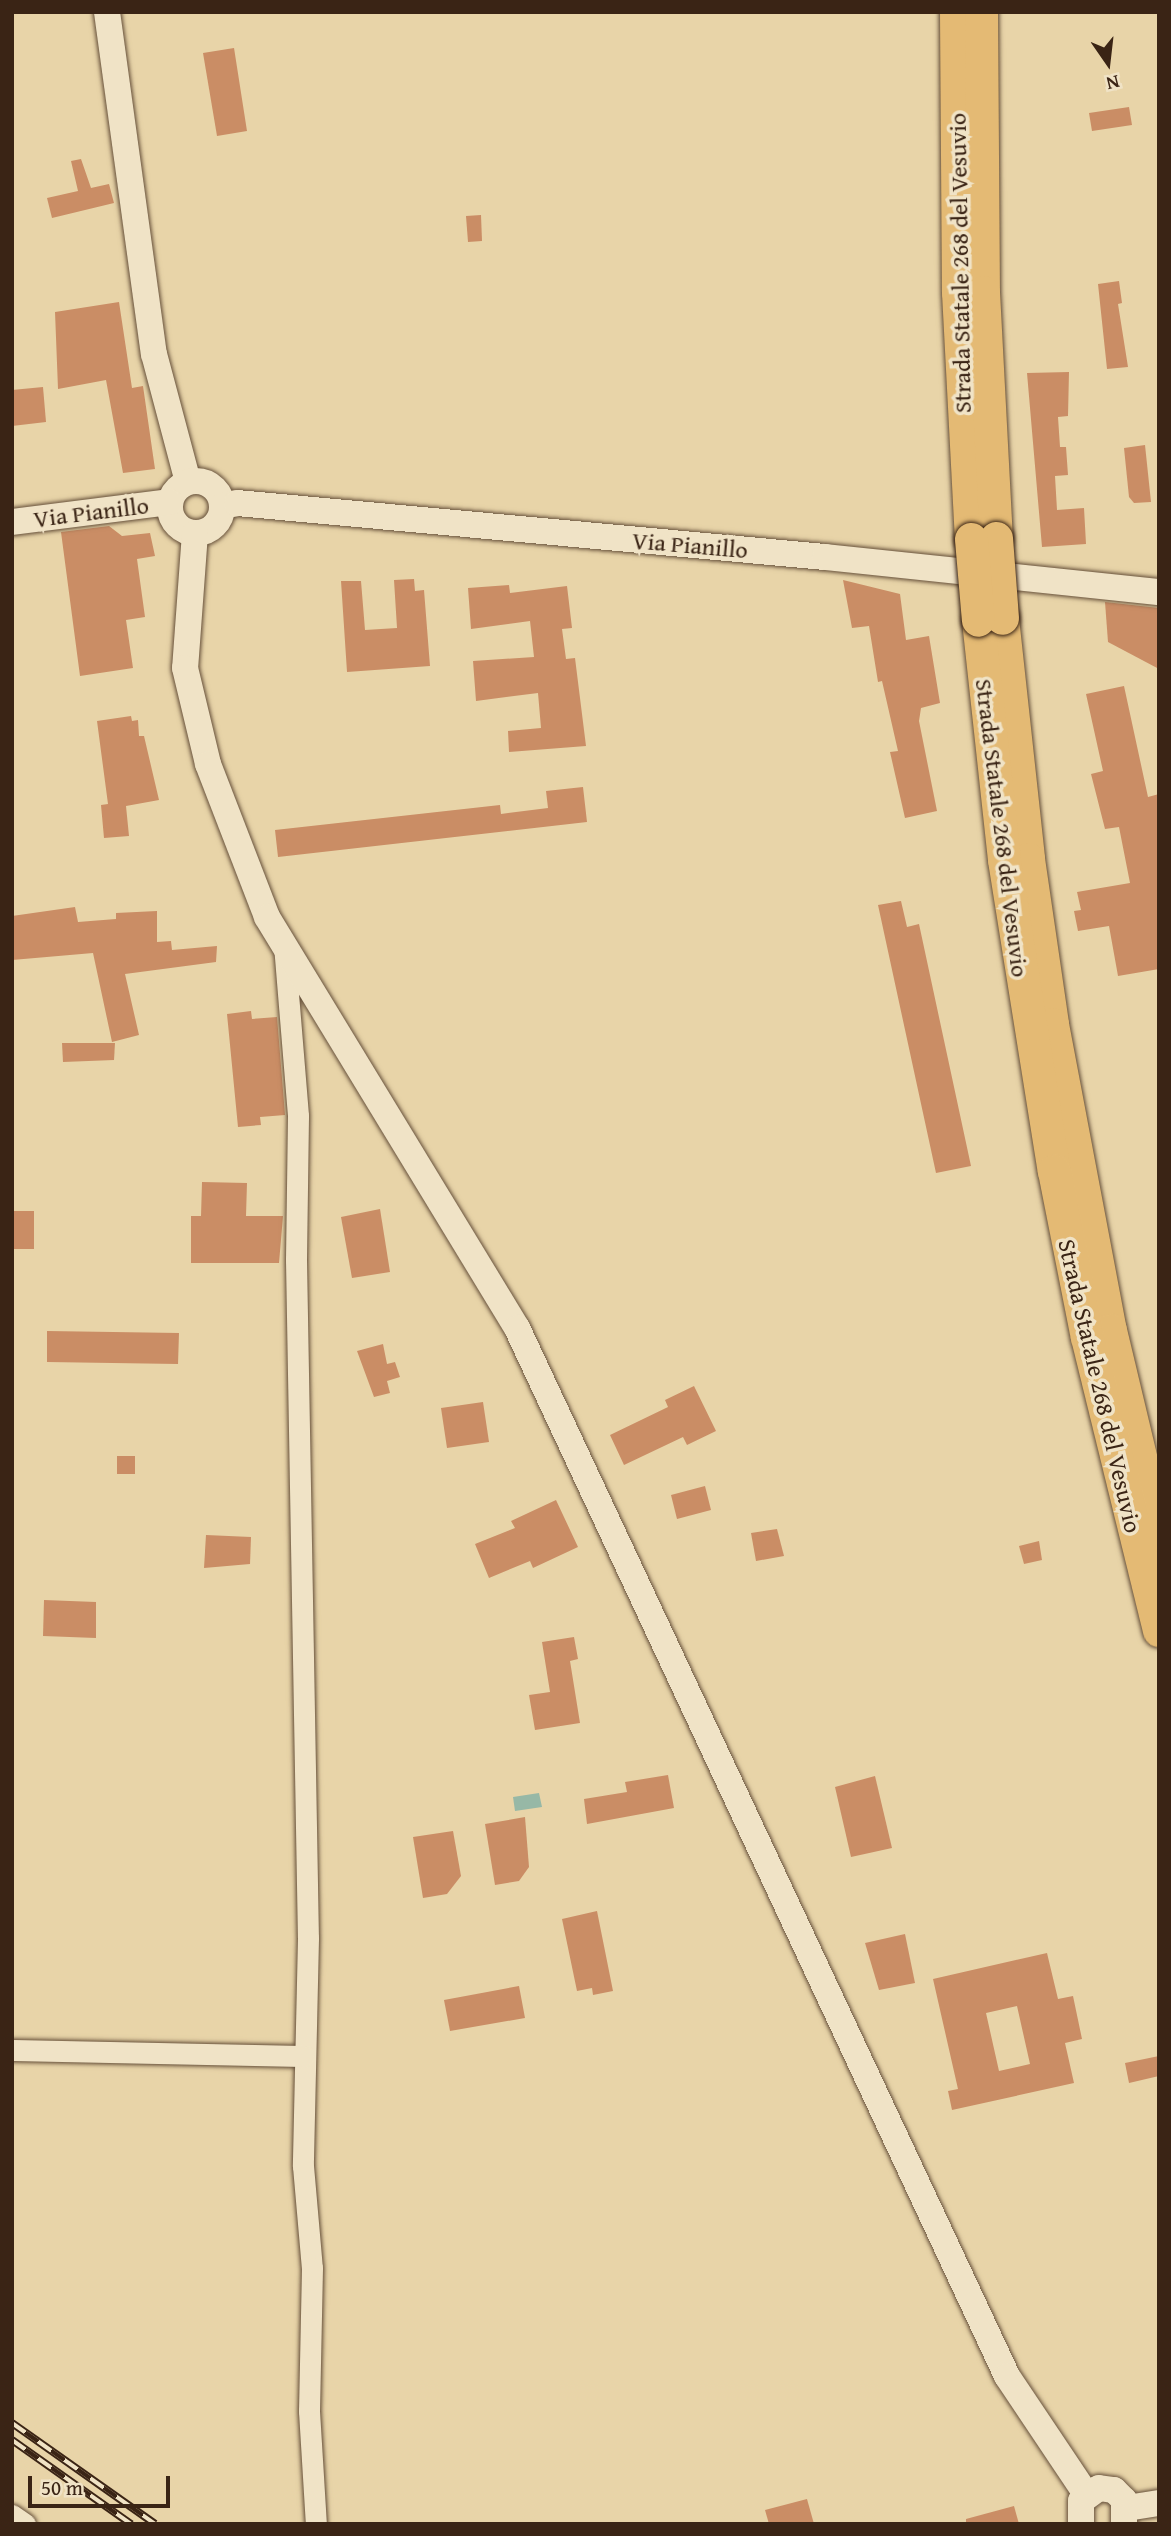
<!DOCTYPE html>
<html>
<head>
<meta charset="utf-8">
<style>
	body { margin:0 }
	#map { position:relative; width:1171px; height:2536px; overflow:hidden; background:#e8d4a8; font-family:"Gentium Book Plus",serif }
	div>[style] { position:absolute }
	[style*='--x'] { left:calc(var(--x)*1px); top:calc(var(--y)*1px); width:calc(var(--w)*1px); rotate:calc(var(--a)*1deg) }
	.water>* { inset:0; background:#97b8a6 }
	.building>* { inset:0; background:#ca8d65 }
	.roads { filter:drop-shadow(0 0 2px #66503a) drop-shadow(0 0 2px #66503a) }
	.minor>* { height:21px; margin:-10.5px; padding:0 10.5px; transform-origin:10.5px; border-radius:10.5px; background:#f0e3c6 }
	.tertiary>* { height:26px; margin:-13px; padding:0 13px; transform-origin:13px; border-radius:13px; background:#f0e3c6 }
	.tertiary>.ring { margin:-13px; padding:0; box-sizing:content-box; background:none; border:26px solid #f0e3c6; border-radius:50% }
	.trunk>* { height:33px; margin:-16.5px; padding:0 16.5px; transform-origin:16.5px; border-radius:16.5px; background:#e4ba74 }
	.rail>* { height:8px; margin-top:-4px; transform-origin:0; background:repeating-linear-gradient(90deg,#f0e3c6 0 16px,#3a2415 0 32px); box-sizing:border-box; border-block:2px solid #3a2415 }
	.bridges { filter:drop-shadow(0 0 2px #3a2415) drop-shadow(0 0 2px #3a2415) }
	.trunk-bridge>* { height:33px; margin:-16.5px; padding:0 16.5px; transform-origin:16.5px; border-radius:16.5px; background:#e4ba74 }
	span { translate:-50% -50%; white-space:nowrap; text-align:center; line-height:1.15; -webkit-text-stroke:7px #f0e3c6; paint-order:stroke }
	.street-label { font-size:24px; color:#3a2415 }
	.frame { position:absolute; inset:0; border:14px solid #3a2415; pointer-events:none }
	.north { position:absolute; left:1073px; top:28px; width:70px; height:70px; -webkit-text-stroke:5px #f0e3c6; paint-order:stroke; rotate:166deg; font-size:19px; font-weight:700; line-height:28px; text-align:center; color:#3a2415 }
	.north::after { content:''; display:block; margin:auto; width:24px; height:32px; background:#3a2415; clip-path:polygon(50% 0,100% 100%,50% 72%,0 100%) }
	.scale { position:absolute; left:28px; top:2476px; width:142px; height:32px; box-sizing:border-box; border:4px solid #3a2415; border-top:0; padding-left:9px; font-size:21px; line-height:24px; white-space:nowrap; color:#3a2415; -webkit-text-stroke:5px #f0e3c6; paint-order:stroke }
</style>
</head>
<body>
<div id="map">
	<div class="water">
		<div style="clip-path:polygon(539px 1793px,542px 1807px,515px 1811px,513px 1797px)"></div>
	</div>
	<div class="building">
		<div style="clip-path:polygon(234px 48px,247px 131px,217px 136px,203px 53px)"></div>
		<div style="clip-path:polygon(1129px 107px,1132px 125px,1092px 131px,1089px 113px)"></div>
		<div style="clip-path:polygon(81px 159px,91px 188px,109px 184px,114px 203px,52px 218px,47px 198px,78px 191px,71px 161px)"></div>
		<div style="clip-path:polygon(481px 215px,482px 241px,468px 242px,466px 216px)"></div>
		<div style="clip-path:polygon(1119px 281px,1122px 303px,1118px 304px,1128px 367px,1107px 369px,1098px 284px)"></div>
		<div style="clip-path:polygon(119px 302px,132px 388px,143px 386px,155px 469px,123px 473px,106px 380px,58px 389px,55px 312px)"></div>
		<div style="clip-path:polygon(1069px 372px,1068px 416px,1058px 417px,1060px 447px,1066px 447px,1068px 475px,1055px 476px,1057px 510px,1084px 508px,1086px 544px,1042px 547px,1027px 373px)"></div>
		<div style="clip-path:polygon(43px 387px,46px 422px,12px 426px,12px 390px)"></div>
		<div style="clip-path:polygon(1145px 445px,1151px 502px,1134px 503px,1129px 497px,1124px 448px)"></div>
		<div style="clip-path:polygon(109px 526px,122px 536px,150px 533px,155px 556px,137px 559px,145px 617px,126px 620px,133px 668px,80px 676px,61px 532px)"></div>
		<div style="clip-path:polygon(414px 579px,415px 591px,424px 590px,430px 666px,347px 672px,341px 581px,361px 581px,365px 630px,397px 628px,394px 580px)"></div>
		<div style="clip-path:polygon(843px 580px,900px 594px,906px 640px,929px 636px,940px 703px,921px 708px,919px 721px,937px 811px,905px 818px,890px 752px,898px 751px,882px 681px,878px 682px,869px 626px,852px 628px)"></div>
		<div style="clip-path:polygon(509px 585px,510px 593px,567px 586px,572px 628px,562px 629px,566px 659px,575px 658px,586px 746px,509px 752px,508px 731px,541px 728px,538px 693px,476px 701px,473px 661px,534px 657px,530px 621px,471px 629px,468px 588px)"></div>
		<div style="clip-path:polygon(1105px 602px,1159px 608px,1159px 669px,1108px 642px)"></div>
		<div style="clip-path:polygon(1124px 686px,1148px 797px,1159px 794px,1159px 969px,1118px 976px,1109px 926px,1078px 931px,1074px 911px,1081px 910px,1077px 892px,1130px 883px,1119px 827px,1105px 829px,1091px 774px,1103px 771px,1086px 694px)"></div>
		<div style="clip-path:polygon(131px 716px,132px 721px,138px 720px,139px 736px,144px 736px,159px 800px,126px 806px,129px 836px,104px 838px,101px 805px,108px 804px,97px 721px)"></div>
		<div style="clip-path:polygon(583px 787px,587px 822px,278px 857px,275px 830px,500px 805px,501px 814px,548px 808px,546px 791px)"></div>
		<div style="clip-path:polygon(901px 901px,907px 927px,919px 924px,971px 1166px,936px 1173px,878px 905px)"></div>
		<div style="clip-path:polygon(75px 907px,78px 922px,116px 919px,116px 913px,157px 911px,157px 942px,171px 941px,172px 950px,217px 946px,216px 962px,125px 974px,139px 1035px,112px 1042px,93px 953px,12px 960px,12px 916px)"></div>
		<div style="clip-path:polygon(251px 1011px,252px 1019px,277px 1017px,285px 1115px,260px 1117px,261px 1125px,238px 1127px,227px 1014px)"></div>
		<div style="clip-path:polygon(62px 1043px,115px 1043px,114px 1060px,63px 1062px)"></div>
		<div style="clip-path:polygon(202px 1182px,247px 1183px,246px 1216px,283px 1216px,279px 1263px,191px 1263px,191px 1216px,201px 1216px)"></div>
		<div style="clip-path:polygon(380px 1209px,390px 1272px,352px 1278px,341px 1217px)"></div>
		<div style="clip-path:polygon(12px 1211px,34px 1211px,34px 1249px,12px 1249px)"></div>
		<div style="clip-path:polygon(47px 1331px,179px 1333px,178px 1364px,47px 1362px)"></div>
		<div style="clip-path:polygon(383px 1344px,387px 1364px,395px 1362px,400px 1377px,387px 1381px,390px 1393px,374px 1397px,357px 1351px)"></div>
		<div style="clip-path:polygon(694px 1386px,716px 1431px,687px 1445px,683px 1437px,624px 1465px,610px 1435px,668px 1407px,665px 1400px)"></div>
		<div style="clip-path:polygon(483px 1402px,489px 1442px,447px 1448px,441px 1408px)"></div>
		<div style="clip-path:polygon(117px 1456px,135px 1456px,135px 1474px,117px 1474px)"></div>
		<div style="clip-path:polygon(705px 1486px,711px 1510px,677px 1519px,671px 1495px)"></div>
		<div style="clip-path:polygon(556px 1500px,578px 1547px,533px 1568px,530px 1561px,489px 1578px,475px 1544px,515px 1528px,511px 1521px)"></div>
		<div style="clip-path:polygon(777px 1529px,784px 1556px,756px 1561px,751px 1533px)"></div>
		<div style="clip-path:polygon(206px 1535px,251px 1537px,250px 1564px,204px 1568px)"></div>
		<div style="clip-path:polygon(1039px 1541px,1042px 1560px,1024px 1564px,1019px 1546px)"></div>
		<div style="clip-path:polygon(44px 1600px,96px 1602px,96px 1638px,43px 1636px)"></div>
		<div style="clip-path:polygon(574px 1637px,578px 1659px,570px 1661px,580px 1723px,535px 1730px,529px 1695px,550px 1692px,542px 1642px)"></div>
		<div style="clip-path:polygon(668px 1775px,674px 1808px,587px 1824px,584px 1799px,627px 1792px,625px 1782px)"></div>
		<div style="clip-path:polygon(875px 1776px,892px 1848px,851px 1857px,835px 1787px)"></div>
		<div style="clip-path:polygon(525px 1817px,529px 1867px,519px 1881px,495px 1885px,485px 1824px)"></div>
		<div style="clip-path:polygon(453px 1831px,461px 1876px,447px 1894px,423px 1898px,413px 1837px)"></div>
		<div style="clip-path:polygon(597px 1911px,613px 1991px,593px 1995px,592px 1988px,577px 1991px,562px 1919px)"></div>
		<div style="clip-path:polygon(905px 1934px,915px 1983px,879px 1990px,865px 1943px)"></div>
		<div style="clip-path:polygon(evenodd,1047px 1953px,1058px 1999px,1073px 1996px,1082px 2039px,1065px 2043px,1074px 2083px,952px 2110px,948px 2091px,958px 2089px,933px 1979px,1047px 1953px,1017px 2006px,1030px 2064px,999px 2071px,986px 2013px,1017px 2006px)"></div>
		<div style="clip-path:polygon(519px 1986px,525px 2018px,450px 2031px,444px 2000px)"></div>
		<div style="clip-path:polygon(1159px 2056px,1159px 2076px,1129px 2083px,1125px 2063px)"></div>
		<div style="clip-path:polygon(807px 2499px,814px 2524px,769px 2524px,765px 2510px)"></div>
		<div style="clip-path:polygon(1014px 2506px,1019px 2524px,966px 2524px,966px 2519px)"></div>
	</div>
	<div class="roads">
		<div class="minor">
			<div style="--x:284;--y:945;--w:172;--a:85.3"></div>
			<div style="--x:298;--y:1116;--w:144;--a:90.8"></div>
			<div style="--x:296;--y:1260;--w:678;--a:88.99"></div>
			<div style="--x:308;--y:1938;--w:228;--a:91.3"></div>
			<div style="--x:303;--y:2166;--w:102;--a:85"></div>
			<div style="--x:312;--y:2268;--w:143;--a:91.2"></div>
			<div style="--x:309;--y:2411;--w:113;--a:86.5"></div>
			<div style="--x:12;--y:2050;--w:292;--a:1.2"></div>
			<div style="--x:12;--y:2515;--w:16;--a:35"></div>
		</div>
		<div class="tertiary">
			<div style="--x:107;--y:12;--w:345;--a:82.2"></div>
			<div style="--x:154;--y:354;--w:132;--a:75.1"></div>
			<div class="ring" style="left:170px;top:481px;width:26px;height:26px"></div>
			<div style="--x:222;--y:506;--w:15;--a:-11"></div>
			<div style="--x:237;--y:503;--w:590;--a:5.25"></div>
			<div style="--x:825;--y:557;--w:336;--a:6"></div>
			<div style="--x:12;--y:522;--w:159;--a:-7.2"></div>
			<div style="--x:195;--y:533;--w:135;--a:94.2"></div>
			<div style="--x:185;--y:668;--w:99;--a:76.5"></div>
			<div style="--x:208;--y:764;--w:164;--a:68.9"></div>
			<div style="--x:267;--y:917;--w:481;--a:58.7"></div>
			<div style="--x:517;--y:1328;--w:1157;--a:64.94"></div>
			<div style="--x:1007;--y:2376;--w:142;--a:56.2"></div>
			<div style="--x:1127;--y:2508;--w:32;--a:-9"></div>
			<div style="--x:1081;--y:2524;--w:23;--a:-90"></div>
			<div style="--x:1081;--y:2501;--w:22;--a:-36"></div>
			<div style="--x:1099;--y:2488;--w:15;--a:8"></div>
			<div style="--x:1114;--y:2490;--w:14;--a:45"></div>
			<div style="--x:1124;--y:2500;--w:24;--a:90"></div>
		</div>
		<div class="trunk">
			<div style="--x:956;--y:12;--w:280;--a:89.6"></div>
			<div style="--x:958;--y:292;--w:247;--a:87"></div>
			<div style="--x:981;--y:12;--w:280;--a:89.6"></div>
			<div style="--x:983;--y:292;--w:246;--a:87"></div>
			<div style="--x:1002;--y:618;--w:242;--a:83.8"></div>
			<div style="--x:1028;--y:859;--w:167;--a:81.7"></div>
			<div style="--x:1052;--y:1024;--w:311;--a:79.3"></div>
			<div style="--x:1110;--y:1330;--w:211;--a:76.6"></div>
			<div style="--x:978;--y:620;--w:241;--a:83.8"></div>
			<div style="--x:1004;--y:860;--w:315;--a:80.9"></div>
			<div style="--x:1054;--y:1171;--w:169;--a:78.8"></div>
			<div style="--x:1087;--y:1337;--w:302;--a:76.2"></div>
		</div>
	</div>
	<div class="rail">
		<div style="--x:12;--y:2423;--w:175;--a:35.2"></div>
		<div style="--x:12;--y:2440;--w:146;--a:35.2"></div>
	</div>
	<div class="bridges">
		<div class="trunk-bridge">
			<div style="--x:996;--y:538;--w:80;--a:85.7"></div>
			<div style="--x:971;--y:539;--w:81;--a:85.1"></div>
		</div>
	</div>
	<div class="street-label">
		<span style="left:960px;top:263px;rotate:-91deg">Strada Statale 268 del Vesuvio</span>
		<span style="left:91px;top:512px;rotate:-7deg">Via Pianillo</span>
		<span style="left:690px;top:545px;rotate:5deg">Via Pianillo</span>
		<span style="left:1002px;top:828px;rotate:83deg">Strada Statale 268 del Vesuvio</span>
		<span style="left:1100px;top:1386px;rotate:77deg">Strada Statale 268 del Vesuvio</span>
	</div>
	<div class="frame"></div>
	<div class="north">N</div>
	<div class="scale">50 m</div>
</div>
</body>
</html>
